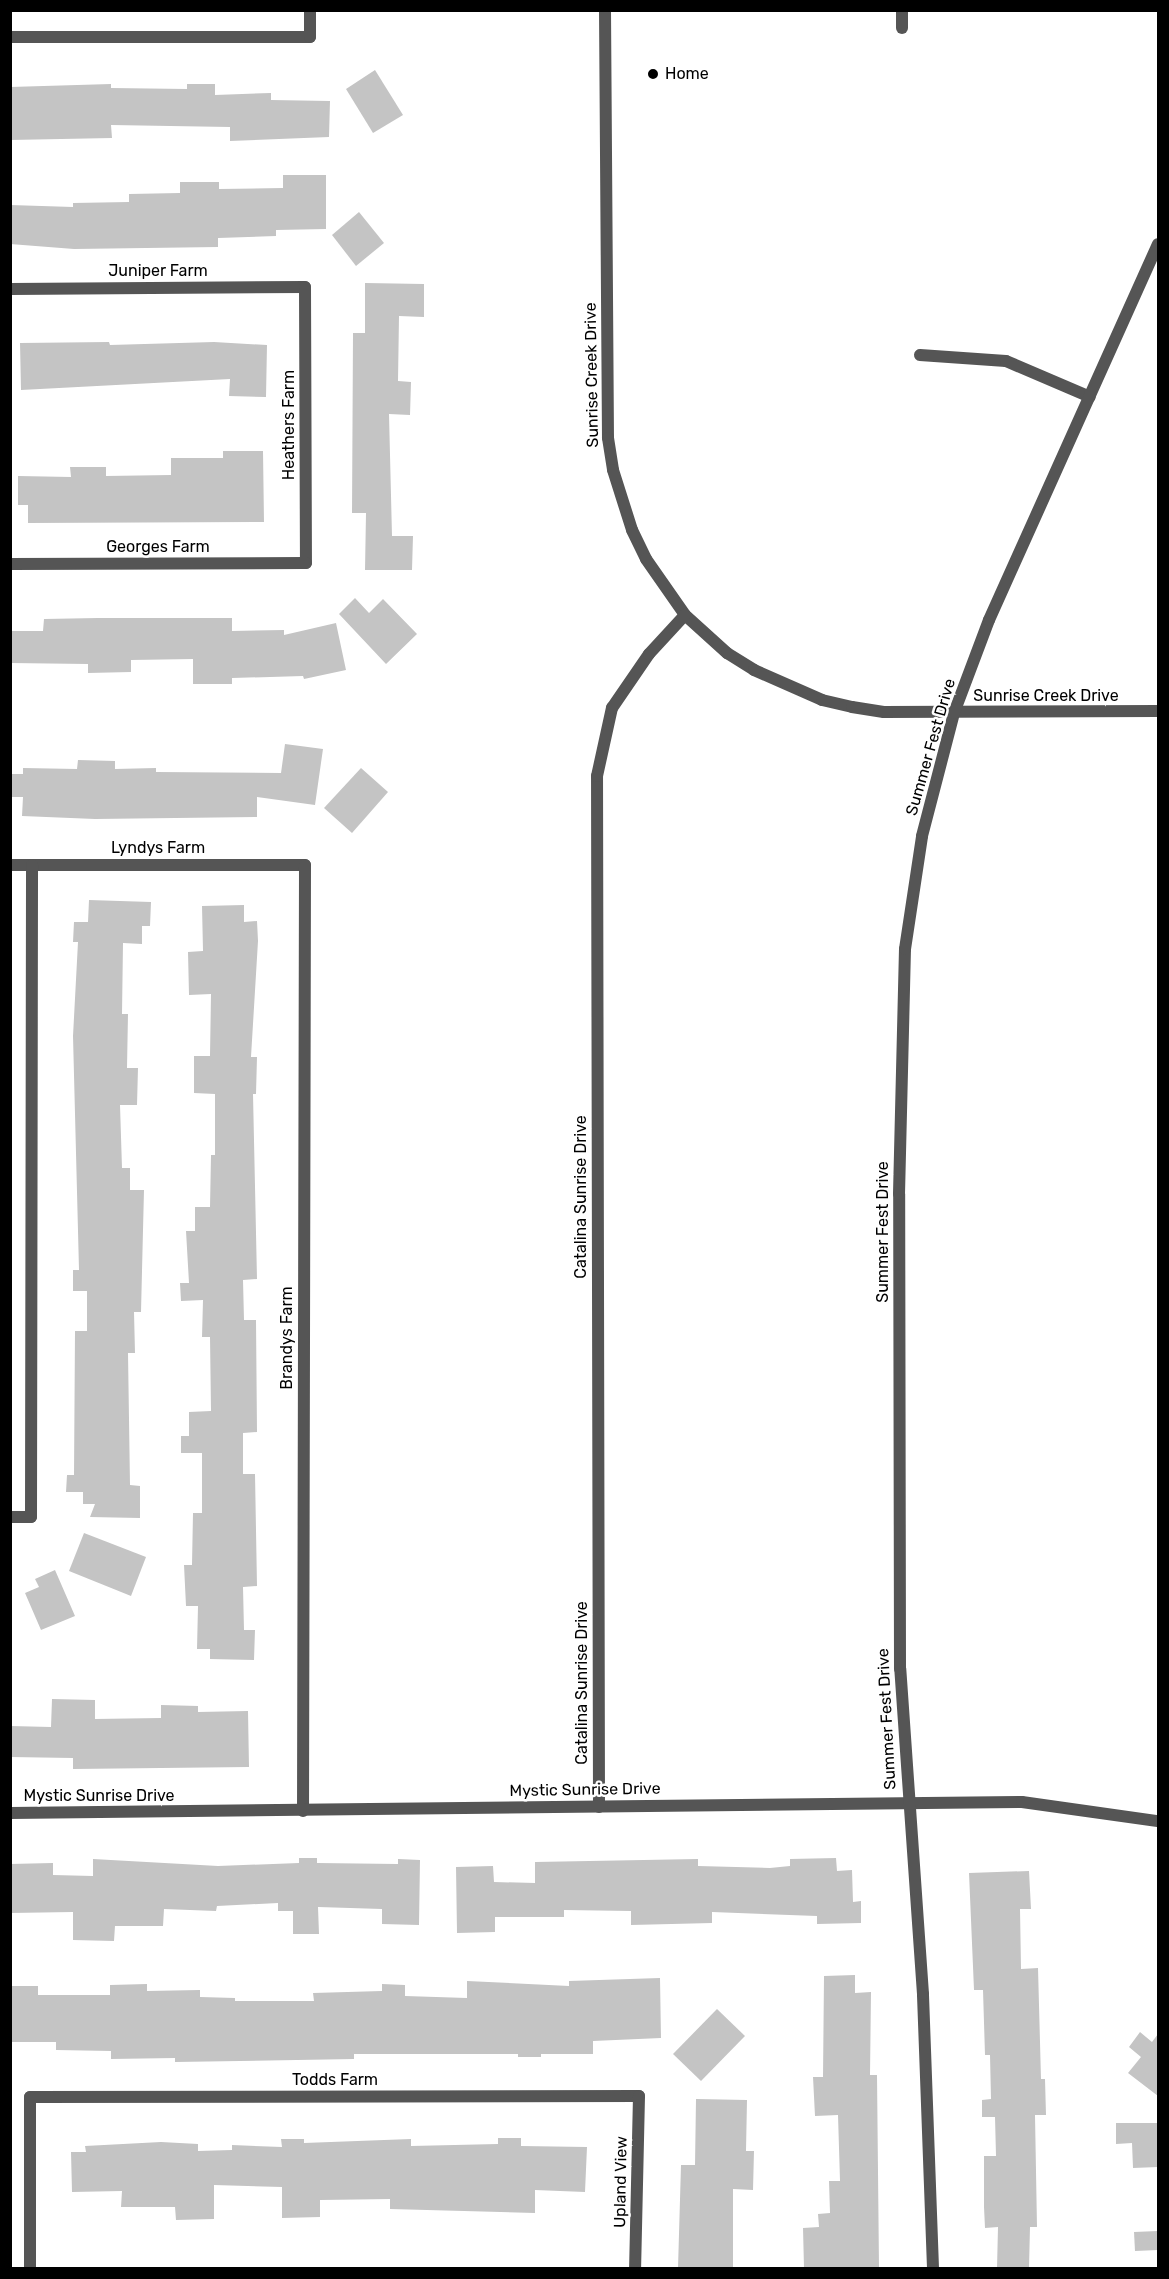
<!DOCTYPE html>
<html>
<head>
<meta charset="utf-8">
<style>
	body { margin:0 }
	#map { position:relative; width:1169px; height:2279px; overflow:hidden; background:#fff; font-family:Rubik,sans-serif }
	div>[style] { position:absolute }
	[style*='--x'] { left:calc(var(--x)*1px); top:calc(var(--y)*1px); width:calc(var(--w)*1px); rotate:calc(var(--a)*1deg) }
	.building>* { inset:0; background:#c4c4c4 }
	.minor>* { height:12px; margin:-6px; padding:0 6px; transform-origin:6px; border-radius:6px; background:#555 }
	.tertiary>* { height:12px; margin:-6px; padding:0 6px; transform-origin:6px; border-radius:6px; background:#555 }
	.dots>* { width:16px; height:16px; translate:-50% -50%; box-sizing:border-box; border:3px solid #fff; border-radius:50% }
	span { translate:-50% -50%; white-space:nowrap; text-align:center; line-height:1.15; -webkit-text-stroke:5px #fff; paint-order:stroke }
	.poi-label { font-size:16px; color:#000 }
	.left { translate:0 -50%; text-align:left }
	.street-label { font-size:16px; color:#000 }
	.frame { position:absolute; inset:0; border:12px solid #000; pointer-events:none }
</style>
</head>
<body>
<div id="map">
	<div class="building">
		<div style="clip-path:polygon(375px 70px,403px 115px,373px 133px,346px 89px)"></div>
		<div style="clip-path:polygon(111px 84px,111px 88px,187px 89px,187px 84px,215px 84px,215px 95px,271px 93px,271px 100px,330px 101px,329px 137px,230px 141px,230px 127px,111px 125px,112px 138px,10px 140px,10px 87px)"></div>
		<div style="clip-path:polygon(283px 175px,326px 175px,326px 229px,276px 230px,276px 236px,218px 238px,218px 247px,74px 249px,10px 244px,10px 205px,73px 207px,73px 203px,129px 202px,129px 194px,180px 193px,180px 182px,219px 182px,219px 189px,283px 188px)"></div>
		<div style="clip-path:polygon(359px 212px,384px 243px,356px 266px,332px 235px)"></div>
		<div style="clip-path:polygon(365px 283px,424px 284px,424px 317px,399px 316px,398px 381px,411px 382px,410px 415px,389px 414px,392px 536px,413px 536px,412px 570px,365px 570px,366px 513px,352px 513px,353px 333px,365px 333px)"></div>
		<div style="clip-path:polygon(109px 342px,110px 345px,214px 342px,267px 345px,266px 397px,229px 396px,230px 379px,21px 390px,20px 343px)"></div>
		<div style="clip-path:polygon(223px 451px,263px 451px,264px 522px,28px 523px,28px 505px,18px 505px,18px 476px,71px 477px,70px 467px,106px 467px,106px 476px,171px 475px,171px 458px,223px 458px)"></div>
		<div style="clip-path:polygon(355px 598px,369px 613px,383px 599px,417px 634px,386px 664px,339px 614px)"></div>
		<div style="clip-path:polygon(98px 618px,232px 618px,232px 631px,284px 630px,284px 635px,336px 623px,346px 670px,304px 679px,303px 676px,232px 678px,232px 684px,193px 684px,193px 659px,131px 660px,131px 672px,88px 673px,88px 664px,10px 663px,10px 631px,43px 631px,44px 619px)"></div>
		<div style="clip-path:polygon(285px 744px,323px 749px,315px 805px,257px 797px,257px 817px,95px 819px,22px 816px,23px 797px,10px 797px,10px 774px,23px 774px,23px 768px,77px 769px,78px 760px,115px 761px,115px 769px,156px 768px,156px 772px,281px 773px)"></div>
		<div style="clip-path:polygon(361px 768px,388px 792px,352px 833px,324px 808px)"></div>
		<div style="clip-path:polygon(89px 900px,151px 902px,150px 926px,142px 926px,142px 944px,123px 943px,122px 1014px,128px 1014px,127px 1068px,138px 1068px,137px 1105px,120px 1105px,122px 1168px,130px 1168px,130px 1190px,144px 1190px,141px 1312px,134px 1312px,135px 1353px,128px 1353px,130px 1485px,140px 1486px,140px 1518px,90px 1517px,95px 1504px,83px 1504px,83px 1492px,66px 1492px,67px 1475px,74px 1475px,75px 1331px,87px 1331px,87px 1291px,73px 1291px,73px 1270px,79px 1270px,73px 1036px,78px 942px,73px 942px,74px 922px,88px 922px)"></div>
		<div style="clip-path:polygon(244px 905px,244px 922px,257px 921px,258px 941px,251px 1057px,257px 1057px,256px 1094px,253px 1094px,257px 1279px,243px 1280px,244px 1320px,256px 1320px,257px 1432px,243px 1433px,243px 1474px,255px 1474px,257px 1586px,243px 1587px,244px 1630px,255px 1630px,254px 1660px,210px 1659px,210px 1649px,197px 1649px,198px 1606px,186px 1606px,184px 1565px,192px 1565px,193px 1513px,202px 1513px,202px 1453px,181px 1453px,181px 1436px,189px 1436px,189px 1412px,211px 1411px,210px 1337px,202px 1337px,203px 1300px,181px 1301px,180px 1283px,189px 1283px,186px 1231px,195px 1231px,195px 1207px,210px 1207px,211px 1155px,215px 1155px,215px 1094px,194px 1093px,194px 1056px,210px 1056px,211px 994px,189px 995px,188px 952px,203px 951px,202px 906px)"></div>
		<div style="clip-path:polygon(84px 1533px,146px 1557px,131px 1596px,69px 1571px)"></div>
		<div style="clip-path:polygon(55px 1570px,75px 1616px,41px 1630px,25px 1593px,39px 1587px,35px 1579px)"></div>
		<div style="clip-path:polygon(52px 1699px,95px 1700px,95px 1719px,161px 1718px,161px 1705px,198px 1706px,198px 1712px,248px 1711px,249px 1767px,73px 1769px,73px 1758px,10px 1757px,10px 1726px,51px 1727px)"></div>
		<div style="clip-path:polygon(299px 1858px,317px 1858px,317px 1863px,398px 1864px,398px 1859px,420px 1860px,419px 1925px,382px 1924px,382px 1909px,318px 1907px,319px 1934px,293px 1934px,293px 1911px,278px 1911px,278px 1903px,217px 1906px,216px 1911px,164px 1909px,163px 1926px,115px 1926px,114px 1941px,73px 1940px,73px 1912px,10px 1913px,10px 1864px,53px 1863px,53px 1875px,93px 1876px,93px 1859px,218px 1866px,299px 1863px)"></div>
		<div style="clip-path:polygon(836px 1858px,837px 1871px,852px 1870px,853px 1902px,861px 1901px,861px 1923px,817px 1924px,817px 1916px,712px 1912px,712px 1923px,631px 1925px,631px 1911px,564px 1910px,564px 1917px,495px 1917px,495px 1932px,457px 1933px,456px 1867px,493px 1866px,494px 1882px,535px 1883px,535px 1862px,698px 1859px,698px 1866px,770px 1868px,790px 1866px,790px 1859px)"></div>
		<div style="clip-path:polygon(1029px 1871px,1031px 1909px,1020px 1909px,1021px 1969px,1038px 1968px,1041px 2079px,1045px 2079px,1046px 2115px,1035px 2115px,1037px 2227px,1030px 2227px,1029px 2268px,997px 2268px,998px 2227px,985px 2228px,984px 2207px,984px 2156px,996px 2156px,995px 2117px,982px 2117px,982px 2100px,991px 2099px,990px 2055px,985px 2055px,983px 1990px,974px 1990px,969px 1873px)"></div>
		<div style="clip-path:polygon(855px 1975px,855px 1993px,871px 1992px,870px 2075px,877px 2075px,879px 2268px,804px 2268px,803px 2228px,819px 2227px,818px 2214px,830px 2213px,829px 2181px,840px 2181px,838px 2115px,815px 2116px,813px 2077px,823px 2077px,824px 1976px)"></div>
		<div style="clip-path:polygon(660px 1978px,661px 2038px,593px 2041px,593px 2054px,541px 2054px,541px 2057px,518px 2057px,518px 2054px,354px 2054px,354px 2059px,175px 2062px,175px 2058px,111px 2059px,111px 2051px,56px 2050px,56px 2042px,10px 2042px,10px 1986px,38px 1986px,38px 1995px,110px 1995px,110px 1985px,147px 1984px,147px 1991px,200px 1990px,200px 1997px,235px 1998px,235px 2001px,314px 2001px,313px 1993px,382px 1991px,382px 1984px,405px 1985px,405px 1996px,467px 1998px,467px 1981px,569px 1986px,569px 1981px)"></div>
		<div style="clip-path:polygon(717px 2009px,745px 2036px,701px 2081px,673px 2054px)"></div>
		<div style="clip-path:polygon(1140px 2032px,1152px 2042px,1158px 2034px,1158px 2096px,1128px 2073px,1141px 2057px,1129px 2047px)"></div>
		<div style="clip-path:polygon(696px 2099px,747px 2100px,746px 2151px,754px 2151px,753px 2190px,733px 2189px,733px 2268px,678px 2268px,681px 2165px,695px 2165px)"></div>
		<div style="clip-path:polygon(1116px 2123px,1158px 2123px,1158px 2167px,1133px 2168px,1132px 2143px,1116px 2144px)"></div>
		<div style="clip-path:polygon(498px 2138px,521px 2138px,521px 2146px,587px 2147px,585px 2192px,535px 2190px,535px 2213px,390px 2209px,390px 2199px,320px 2200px,320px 2217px,282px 2218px,282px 2187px,214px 2185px,214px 2219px,176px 2220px,175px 2207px,121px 2207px,122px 2191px,72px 2192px,71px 2152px,86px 2152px,85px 2146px,161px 2142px,198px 2144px,198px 2151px,232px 2150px,232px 2145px,282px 2147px,281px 2139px,304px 2139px,304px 2143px,411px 2139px,411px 2146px,498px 2144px)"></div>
		<div style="clip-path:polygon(1158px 2231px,1158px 2250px,1135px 2251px,1134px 2232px)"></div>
	</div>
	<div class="minor">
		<div style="--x:605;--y:10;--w:428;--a:89.6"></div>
		<div style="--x:608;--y:438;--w:32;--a:81"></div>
		<div style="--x:613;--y:470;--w:63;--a:72.4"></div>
		<div style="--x:632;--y:530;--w:32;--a:64"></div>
		<div style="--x:646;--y:559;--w:68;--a:55.1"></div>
		<div style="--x:685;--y:615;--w:57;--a:42.1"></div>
		<div style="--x:727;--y:653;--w:32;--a:32"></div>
		<div style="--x:754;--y:670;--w:74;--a:23.8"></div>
		<div style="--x:822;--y:700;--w:31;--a:13"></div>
		<div style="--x:852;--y:707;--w:32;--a:9"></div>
		<div style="--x:884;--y:712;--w:274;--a:-0.2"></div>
		<div style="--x:902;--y:28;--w:18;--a:-90"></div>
		<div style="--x:10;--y:37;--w:300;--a:0"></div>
		<div style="--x:310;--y:37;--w:27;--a:-90"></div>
		<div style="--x:10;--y:289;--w:295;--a:-0.4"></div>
		<div style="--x:305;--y:287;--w:276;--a:89.8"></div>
		<div style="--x:306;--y:563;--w:296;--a:179.8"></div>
		<div style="--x:920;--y:355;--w:86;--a:4"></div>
		<div style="--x:1006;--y:361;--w:91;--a:23.2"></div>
		<div style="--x:10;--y:865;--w:295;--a:0"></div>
		<div style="--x:305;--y:865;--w:946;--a:90.12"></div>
		<div style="--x:10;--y:1517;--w:21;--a:0"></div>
		<div style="--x:31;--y:1517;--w:652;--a:-89.91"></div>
		<div style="--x:599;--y:1807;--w:1031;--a:-90.11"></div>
		<div style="--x:597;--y:776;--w:70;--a:-77.6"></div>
		<div style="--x:612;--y:708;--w:65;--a:-55.6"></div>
		<div style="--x:649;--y:654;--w:53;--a:-47.3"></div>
		<div style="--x:10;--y:1813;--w:1012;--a:-0.62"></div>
		<div style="--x:1022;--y:1802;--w:137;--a:8"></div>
		<div style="--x:30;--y:2268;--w:171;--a:-90"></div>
		<div style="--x:30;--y:2097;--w:609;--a:-0.09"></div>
		<div style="--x:639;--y:2096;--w:172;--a:91.3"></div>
	</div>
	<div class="tertiary">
		<div style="--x:933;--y:2268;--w:274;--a:-92.1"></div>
		<div style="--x:923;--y:1994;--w:326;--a:-94"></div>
		<div style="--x:900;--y:1669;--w:475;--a:-90.1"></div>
		<div style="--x:899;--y:1194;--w:245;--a:-88.6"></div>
		<div style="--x:905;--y:949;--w:114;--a:-81.4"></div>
		<div style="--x:922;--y:836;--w:127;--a:-75.4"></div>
		<div style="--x:954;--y:713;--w:99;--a:-69.4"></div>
		<div style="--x:989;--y:620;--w:412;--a:-65.8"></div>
	</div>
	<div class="dots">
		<div style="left:653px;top:74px;background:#000"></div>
	</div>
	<div class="poi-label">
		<span class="left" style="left:665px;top:74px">Home</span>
	</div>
	<div class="street-label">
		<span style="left:158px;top:271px">Juniper Farm</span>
		<span style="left:592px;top:375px;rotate:-91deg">Sunrise Creek Drive</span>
		<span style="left:289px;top:425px;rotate:-90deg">Heathers Farm</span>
		<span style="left:158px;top:547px">Georges Farm</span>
		<span style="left:1046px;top:696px">Sunrise Creek Drive</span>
		<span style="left:931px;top:747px;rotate:-74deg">Summer Fest Drive</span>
		<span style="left:158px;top:848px">Lyndys Farm</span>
		<span style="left:581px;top:1197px;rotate:-90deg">Catalina Sunrise Drive</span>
		<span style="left:883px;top:1232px;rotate:-90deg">Summer Fest Drive</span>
		<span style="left:287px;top:1338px;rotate:-90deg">Brandys Farm</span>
		<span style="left:582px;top:1683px;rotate:-90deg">Catalina Sunrise Drive</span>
		<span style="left:887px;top:1719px;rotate:-93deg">Summer Fest Drive</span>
		<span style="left:585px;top:1790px;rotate:-1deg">Mystic Sunrise Drive</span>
		<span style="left:99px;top:1796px">Mystic Sunrise Drive</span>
		<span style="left:335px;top:2080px">Todds Farm</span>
		<span style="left:621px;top:2182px;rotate:-89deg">Upland View</span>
	</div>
	<div class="frame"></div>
</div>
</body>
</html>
